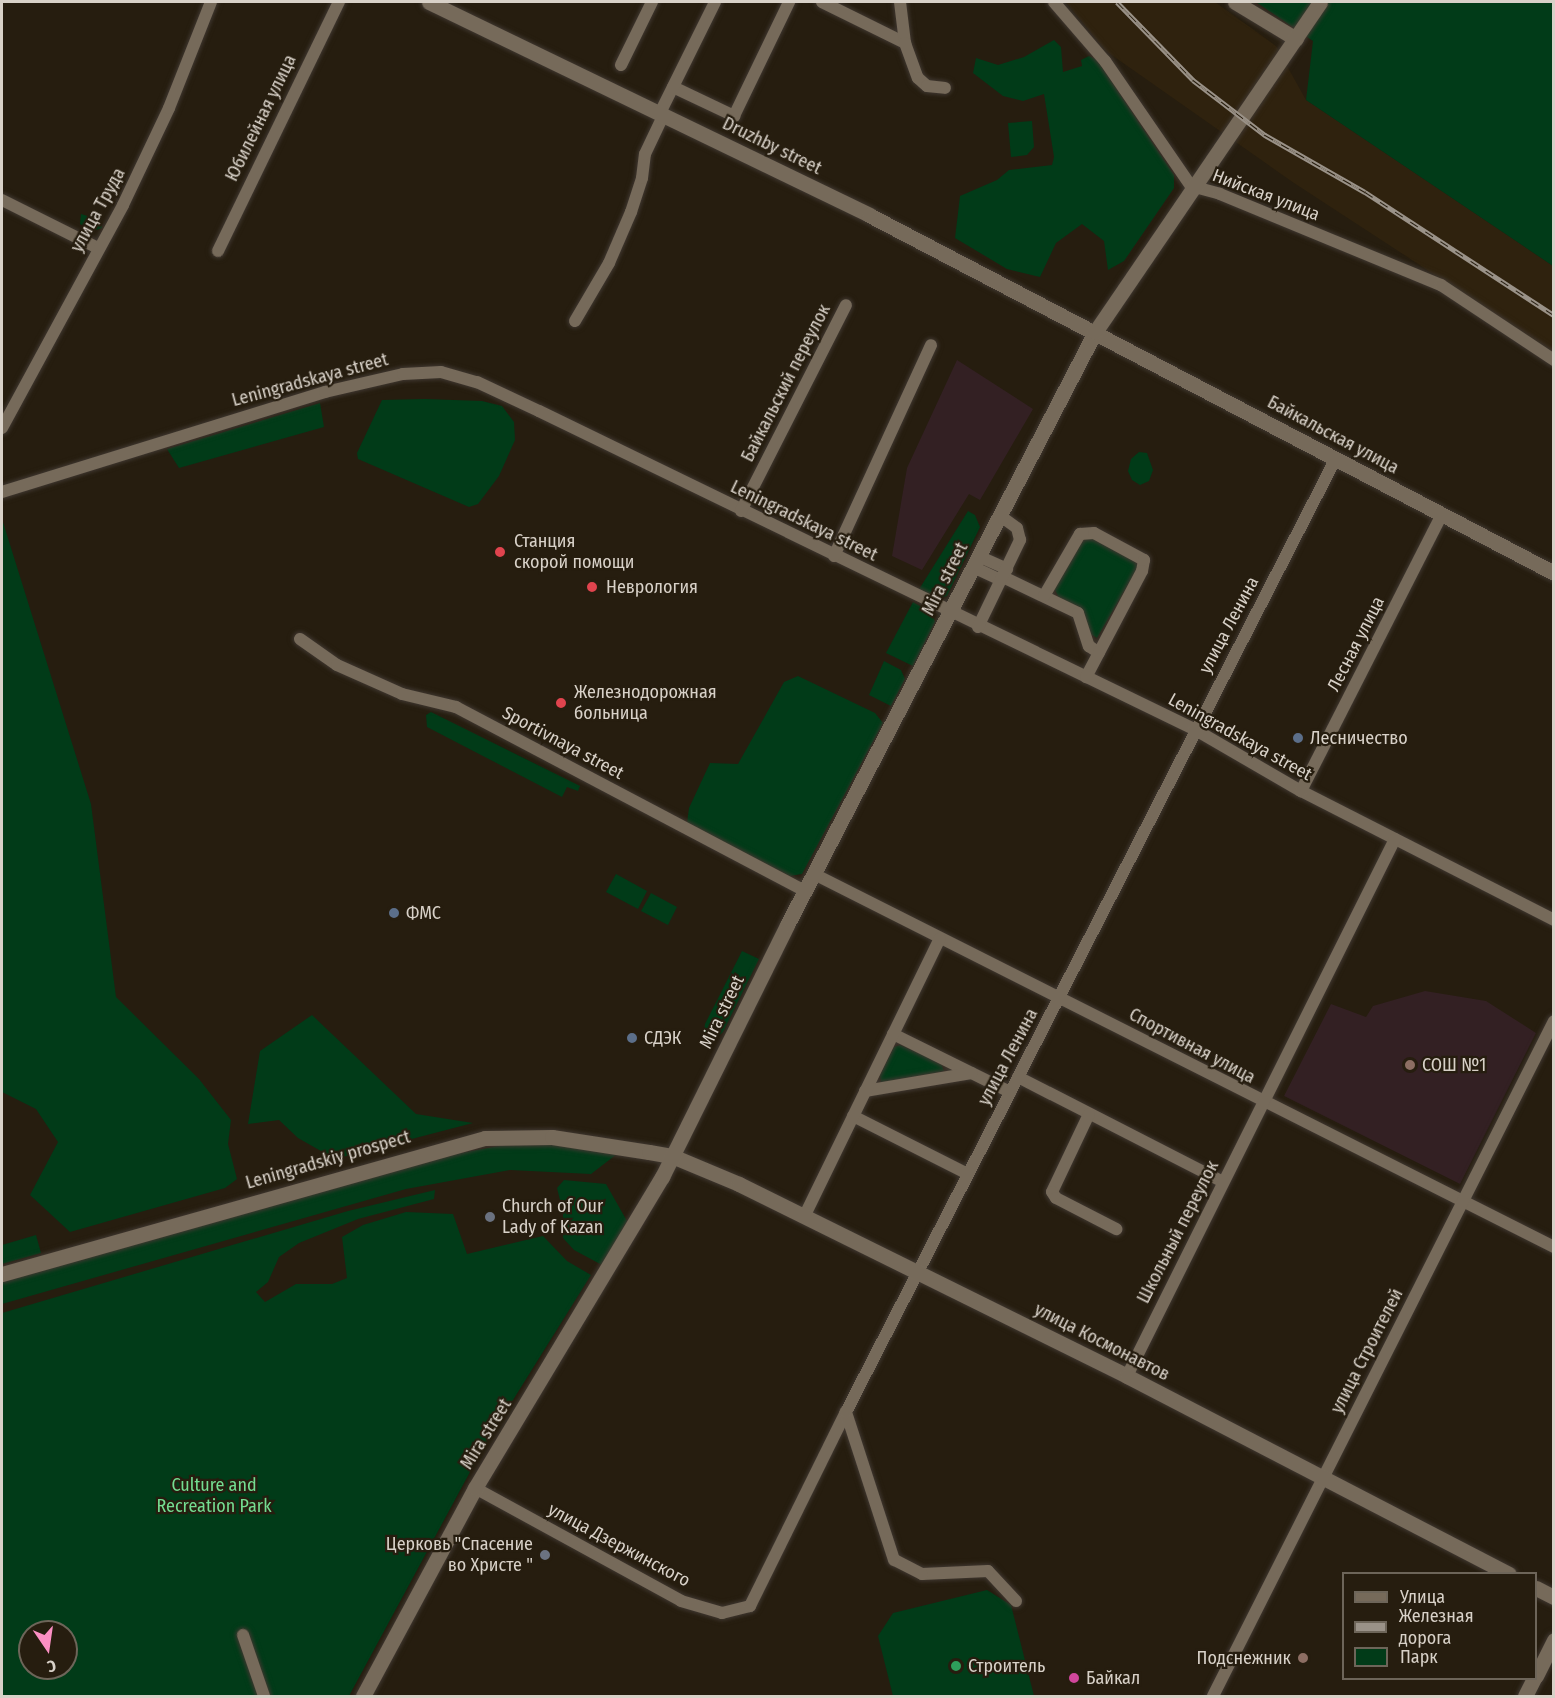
<!DOCTYPE html>
<html>
<head>
<meta charset="utf-8">
<style>
	body { margin:0 }
	#map { position:relative; width:1555px; height:1698px; overflow:hidden; background:#261d0f; font-family:"Fira Sans Condensed",sans-serif }
	div>[style] { position:absolute }
	[style*='--x'] { left:calc(var(--x)*1px); top:calc(var(--y)*1px); width:calc(var(--w)*1px); rotate:calc(var(--a)*1deg) }
	.built>* { inset:0; background:#2f220e }
	.education>* { inset:0; background:#332023 }
	.green>* { inset:0; background:#013b18 }
	.roads { filter:drop-shadow(0 0 2px #3f3730) drop-shadow(0 0 2px #3f3730) }
	.minor>* { height:12px; margin:-6px; padding:0 6px; transform-origin:6px; border-radius:6px; background:#766a5a }
	.tertiary>* { height:15px; margin:-7.5px; padding:0 7.5px; transform-origin:7.5px; border-radius:7.5px; background:#766a5a }
	.rail>* { height:5px; margin-top:-2.5px; transform-origin:0; background:repeating-linear-gradient(90deg,#261d0f 0 9px,#9a9288 0 18px); box-sizing:border-box; border-block:2px solid #9a9288 }
	.dots>* { width:16px; height:16px; translate:-50% -50%; box-sizing:border-box; border:3px solid #261d0f; border-radius:50% }
	span { translate:-50% -50%; white-space:nowrap; text-align:center; line-height:1.15; -webkit-text-stroke:4.5px #261d0f; paint-order:stroke }
	.street-label { font-size:18px; color:#d8d1c8 }
	.poi-label { font-size:18px; color:#d8d1c8 }
	.left { translate:0 -50%; text-align:left }
	.right { translate:-100% -50%; text-align:right }
	.park-label { font-size:18px; color:#74dd91 }
	.frame { position:absolute; inset:0; border:3px solid #d8d1c8; pointer-events:none }
	.legend { position:absolute; left:1342px; top:1572px; width:195px; height:108px; box-sizing:border-box; background:#261d0f; border:2px solid #6d6559; margin:0; padding:8px 10px; list-style:none; font-size:18px; color:#d8d1c8 }
	.legend li { display:flex; align-items:center; gap:12px; height:30px }
	.legend b { width:30px; border:2px solid #6d6559 }
	.north { position:absolute; left:18px; top:1620px; width:60px; height:60px; box-sizing:border-box; background:#261d0f; border:2px solid #6d6559; border-radius:50%; rotate:167deg; font-size:16px; font-weight:700; line-height:24px; text-align:center; color:#d8d1c8 }
	.north::after { content:''; display:block; margin:auto; width:21px; height:27px; background:#fb8fc3; clip-path:polygon(50% 0,100% 100%,50% 72%,0 100%) }
</style>
</head>
<body>
<div id="map">
	<div class="built">
		<div style="clip-path:polygon(1066px 2px,1215px 2px,1276px 46px,1306px 100px,1553px 266px,1553px 352px,1294px 183px,1106px 51px)"></div>
	</div>
	<div class="education">
		<div style="clip-path:polygon(957px 360px,1033px 409px,980px 500px,969px 494px,922px 570px,892px 556px,907px 468px)"></div>
		<div style="clip-path:polygon(1425px 991px,1486px 1001px,1536px 1033px,1460px 1184px,1284px 1096px,1331px 1004px,1366px 1017px,1373px 1006px)"></div>
	</div>
	<div class="green">
		<div style="clip-path:polygon(1256px 2px,1553px 2px,1553px 266px,1306px 100px,1313px 41px)"></div>
		<div style="clip-path:polygon(1054px 40px,1061px 47px,1063px 72px,1082px 66px,1081px 60px,1089px 56px,1097px 60px,1174px 175px,1174px 188px,1124px 261px,1108px 270px,1104px 241px,1082px 224px,1056px 243px,1040px 277px,1007px 269px,955px 238px,960px 196px,997px 180px,1009px 170px,1052px 165px,1054px 157px,1044px 94px,1023px 101px,1003px 96px,973px 73px,976px 58px,998px 65px,1024px 57px)"></div>
		<div style="clip-path:polygon(1032px 121px,1034px 147px,1027px 155px,1011px 157px,1008px 123px)"></div>
		<div style="clip-path:polygon(81px 214px,100px 220px,102px 228px,93px 231px,80px 224px)"></div>
		<div style="clip-path:polygon(425px 399px,482px 401px,502px 406px,514px 422px,515px 440px,499px 476px,478px 504px,469px 507px,358px 459px,357px 453px,382px 400px)"></div>
		<div style="clip-path:polygon(320px 403px,324px 427px,179px 468px,167px 449px)"></div>
		<div style="clip-path:polygon(1139px 452px,1147px 453px,1153px 470px,1149px 481px,1140px 485px,1132px 480px,1128px 471px,1131px 459px)"></div>
		<div style="clip-path:polygon(968px 511px,975px 515px,980px 527px,947px 596px,937px 599px,918px 591px)"></div>
		<div style="clip-path:polygon(2px 519px,91px 804px,116px 997px,199px 1079px,231px 1120px,228px 1144px,237px 1179px,225px 1188px,70px 1232px,30px 1195px,58px 1142px,36px 1109px,2px 1092px)"></div>
		<div style="clip-path:polygon(1091px 536px,1138px 561px,1137px 569px,1097px 638px,1089px 633px,1084px 613px,1059px 598px,1054px 588px,1080px 541px)"></div>
		<div style="clip-path:polygon(913px 602px,932px 613px,935px 622px,913px 666px,886px 653px)"></div>
		<div style="clip-path:polygon(884px 661px,901px 670px,905px 679px,891px 706px,869px 695px)"></div>
		<div style="clip-path:polygon(798px 676px,875px 713px,883px 723px,802px 874px,790px 876px,687px 823px,689px 808px,710px 763px,738px 764px,784px 682px)"></div>
		<div style="clip-path:polygon(431px 712px,580px 786px,578px 791px,567px 787px,562px 797px,427px 727px,426px 715px)"></div>
		<div style="clip-path:polygon(616px 874px,647px 891px,638px 909px,606px 892px)"></div>
		<div style="clip-path:polygon(651px 893px,677px 907px,668px 925px,641px 911px)"></div>
		<div style="clip-path:polygon(742px 951px,759px 959px,723px 1032px,709px 1044px,703px 1037px,705px 1024px)"></div>
		<div style="clip-path:polygon(312px 1015px,416px 1114px,473px 1123px,335px 1159px,298px 1138px,279px 1120px,248px 1124px,260px 1051px)"></div>
		<div style="clip-path:polygon(900px 1045px,941px 1063px,944px 1071px,881px 1084px,880px 1075px,894px 1047px)"></div>
		<div style="clip-path:polygon(521px 1142px,568px 1145px,617px 1154px,591px 1174px,510px 1170px,406px 1189px,2px 1304px,2px 1281px,449px 1155px)"></div>
		<div style="clip-path:polygon(564px 1180px,606px 1184px,627px 1221px,602px 1265px,574px 1250px,563px 1238px,563px 1212px,557px 1188px)"></div>
		<div style="clip-path:polygon(evenodd,435px 1190px,434px 1199px,358px 1219px,299px 1243px,279px 1257px,268px 1282px,256px 1292px,265px 1302px,296px 1284px,332px 1284px,347px 1278px,342px 1237px,363px 1225px,406px 1212px,453px 1214px,467px 1254px,543px 1236px,567px 1261px,591px 1275px,483px 1448px,349px 1696px,2px 1696px,2px 1313px,348px 1211px,435px 1190px,30px 1632px,66px 1632px,66px 1668px,30px 1668px,30px 1632px)"></div>
		<div style="clip-path:polygon(36px 1235px,41px 1253px,2px 1264px,2px 1245px)"></div>
		<div style="clip-path:polygon(987px 1590px,1011px 1605px,1034px 1696px,893px 1696px,878px 1636px,893px 1613px)"></div>
	</div>
	<div class="roads">
		<div class="minor">
			<div style="--x:822;--y:2;--w:93;--a:26.3"></div>
			<div style="--x:900;--y:2;--w:41;--a:83"></div>
			<div style="--x:905;--y:43;--w:37;--a:70"></div>
			<div style="--x:918;--y:78;--w:12;--a:42"></div>
			<div style="--x:927;--y:86;--w:18;--a:6"></div>
			<div style="--x:1054;--y:2;--w:78;--a:49.2"></div>
			<div style="--x:1105;--y:61;--w:152;--a:55.5"></div>
			<div style="--x:1191;--y:186;--w:30;--a:15"></div>
			<div style="--x:1220;--y:194;--w:239;--a:22.4"></div>
			<div style="--x:1441;--y:285;--w:136;--a:33.6"></div>
			<div style="--x:621;--y:65;--w:70;--a:-63.8"></div>
			<div style="--x:673;--y:87;--w:68;--a:25.4"></div>
			<div style="--x:734;--y:116;--w:127;--a:-64.2"></div>
			<div style="--x:660;--y:113;--w:124;--a:-63.6"></div>
			<div style="--x:2;--y:200;--w:107;--a:26.6"></div>
			<div style="--x:218;--y:251;--w:277;--a:-64.1"></div>
			<div style="--x:575;--y:321;--w:67;--a:-59.6"></div>
			<div style="--x:609;--y:263;--w:56;--a:-66.7"></div>
			<div style="--x:631;--y:212;--w:36;--a:-72"></div>
			<div style="--x:642;--y:178;--w:24;--a:-83"></div>
			<div style="--x:645;--y:154;--w:44;--a:-64.6"></div>
			<div style="--x:2;--y:428;--w:254;--a:-61.5"></div>
			<div style="--x:123;--y:205;--w:107;--a:-64.6"></div>
			<div style="--x:169;--y:108;--w:114;--a:-68.4"></div>
			<div style="--x:2;--y:492;--w:338;--a:-17.2"></div>
			<div style="--x:325;--y:392;--w:80;--a:-13"></div>
			<div style="--x:403;--y:374;--w:38;--a:-3"></div>
			<div style="--x:441;--y:372;--w:37;--a:16"></div>
			<div style="--x:477;--y:382;--w:68;--a:25.1"></div>
			<div style="--x:539;--y:411;--w:728;--a:25.9"></div>
			<div style="--x:1194;--y:729;--w:124;--a:30.1"></div>
			<div style="--x:1301;--y:791;--w:284;--a:27"></div>
			<div style="--x:741;--y:511;--w:231;--a:-63"></div>
			<div style="--x:834;--y:556;--w:232;--a:-65.3"></div>
			<div style="--x:978;--y:556;--w:32;--a:24"></div>
			<div style="--x:973;--y:567;--w:31;--a:25"></div>
			<div style="--x:1003;--y:577;--w:83;--a:25.6"></div>
			<div style="--x:1078;--y:613;--w:35;--a:72"></div>
			<div style="--x:1089;--y:646;--w:12;--a:35"></div>
			<div style="--x:1044;--y:596;--w:72;--a:-59.9"></div>
			<div style="--x:1080;--y:534;--w:14;--a:-4"></div>
			<div style="--x:1094;--y:533;--w:57;--a:28.4"></div>
			<div style="--x:1144;--y:560;--w:11;--a:100"></div>
			<div style="--x:1142;--y:571;--w:120;--a:117.8"></div>
			<div style="--x:978;--y:627;--w:97;--a:-64.2"></div>
			<div style="--x:1020;--y:540;--w:12;--a:-104"></div>
			<div style="--x:1017;--y:528;--w:22;--a:-144"></div>
			<div style="--x:300;--y:639;--w:45;--a:35.1"></div>
			<div style="--x:337;--y:665;--w:71;--a:24"></div>
			<div style="--x:402;--y:694;--w:56;--a:13.5"></div>
			<div style="--x:456;--y:707;--w:395;--a:27.8"></div>
			<div style="--x:1301;--y:791;--w:311;--a:-63"></div>
			<div style="--x:814;--y:874;--w:829;--a:26.75"></div>
			<div style="--x:893;--y:1034;--w:131;--a:26.4"></div>
			<div style="--x:1018;--y:1077;--w:230;--a:27.1"></div>
			<div style="--x:865;--y:1091;--w:108;--a:-9.6"></div>
			<div style="--x:1089;--y:1114;--w:86;--a:115.4"></div>
			<div style="--x:1052;--y:1192;--w:7;--a:56"></div>
			<div style="--x:1056;--y:1198;--w:68;--a:27.3"></div>
			<div style="--x:853;--y:1116;--w:127;--a:26.8"></div>
			<div style="--x:804;--y:1217;--w:310;--a:-64"></div>
			<div style="--x:1127;--y:1376;--w:600;--a:-63.48"></div>
			<div style="--x:475;--y:1488;--w:235;--a:28.7"></div>
			<div style="--x:681;--y:1601;--w:43;--a:16.3"></div>
			<div style="--x:722;--y:1613;--w:29;--a:-14"></div>
			<div style="--x:750;--y:1606;--w:216;--a:-63.7"></div>
			<div style="--x:1016;--y:1601;--w:41;--a:-133"></div>
			<div style="--x:988;--y:1571;--w:66;--a:177.4"></div>
			<div style="--x:922;--y:1574;--w:31;--a:-153"></div>
			<div style="--x:894;--y:1560;--w:156;--a:-108"></div>
			<div style="--x:846;--y:1412;--w:1072;--a:-62.81"></div>
			<div style="--x:243;--y:1635;--w:65;--a:71"></div>
			<div style="--x:1213;--y:1696;--w:756;--a:-63.2"></div>
		</div>
		<div class="tertiary">
			<div style="--x:429;--y:2;--w:489;--a:25.8"></div>
			<div style="--x:869;--y:215;--w:773;--a:27.59"></div>
			<div style="--x:1235;--y:2;--w:71;--a:31.2"></div>
			<div style="--x:2;--y:1274;--w:502;--a:-15.73"></div>
			<div style="--x:485;--y:1138;--w:67;--a:-0.9"></div>
			<div style="--x:552;--y:1137;--w:98;--a:8.8"></div>
			<div style="--x:649;--y:1152;--w:23;--a:10"></div>
			<div style="--x:672;--y:1156;--w:73;--a:22.7"></div>
			<div style="--x:739;--y:1184;--w:433;--a:26.3"></div>
			<div style="--x:1127;--y:1376;--w:430;--a:27.4"></div>
			<div style="--x:1536;--y:1588;--w:20;--a:27"></div>
			<div style="--x:1536;--y:1676;--w:40;--a:-63.4"></div>
			<div style="--x:363;--y:1696;--w:236;--a:-61.7"></div>
			<div style="--x:475;--y:1488;--w:363;--a:-59"></div>
			<div style="--x:662;--y:1177;--w:281;--a:-63.6"></div>
			<div style="--x:787;--y:925;--w:668;--a:-62.55"></div>
			<div style="--x:1095;--y:332;--w:399;--a:-55.7"></div>
			<div style="--x:1525;--y:1696;--w:20;--a:-63"></div>
		</div>
	</div>
	<div class="rail">
		<div style="--x:1117;--y:2;--w:109;--a:45.7"></div>
		<div style="--x:1193;--y:80;--w:91;--a:37.4"></div>
		<div style="--x:1265;--y:135;--w:115;--a:29.7"></div>
		<div style="--x:1365;--y:192;--w:225;--a:33.1"></div>
	</div>
	<div class="dots">
		<div style="left:500px;top:552px;background:#e0444e"></div>
		<div style="left:592px;top:587px;background:#e0444e"></div>
		<div style="left:561px;top:703px;background:#e0444e"></div>
		<div style="left:1298px;top:738px;background:#5c6f8a"></div>
		<div style="left:394px;top:913px;background:#5c6f8a"></div>
		<div style="left:632px;top:1038px;background:#5c6f8a"></div>
		<div style="left:1410px;top:1065px;background:#8d6e63"></div>
		<div style="left:490px;top:1217px;background:#6b7280"></div>
		<div style="left:545px;top:1555px;background:#6b7280"></div>
		<div style="left:1303px;top:1658px;background:#8d6e63"></div>
		<div style="left:956px;top:1666px;background:#2e9e5b"></div>
		<div style="left:1074px;top:1678px;background:#d1479c"></div>
	</div>
	<div class="street-label">
		<span style="left:261px;top:118px;rotate:-64deg">Юбилейная улица</span>
		<span style="left:772px;top:146px;rotate:26deg">Druzhby street</span>
		<span style="left:1266px;top:195px;rotate:21deg">Нийская улица</span>
		<span style="left:98px;top:210px;rotate:-61deg">улица Труда</span>
		<span style="left:310px;top:380px;rotate:-15deg">Leningradskaya street</span>
		<span style="left:786px;top:383px;rotate:-63deg">Байкальский переулок</span>
		<span style="left:1333px;top:435px;rotate:28deg">Байкальская улица</span>
		<span style="left:804px;top:521px;rotate:26deg">Leningradskaya street</span>
		<span style="left:945px;top:579px;rotate:-63deg">Mira street</span>
		<span style="left:1229px;top:625px;rotate:-62deg">улица Ленина</span>
		<span style="left:1356px;top:644px;rotate:-63deg">Лесная улица</span>
		<span style="left:1240px;top:737px;rotate:29deg">Leningradskaya street</span>
		<span style="left:563px;top:743px;rotate:28deg">Sportivnaya street</span>
		<span style="left:722px;top:1012px;rotate:-64deg">Mira street</span>
		<span style="left:1192px;top:1046px;rotate:28deg">Спортивная улица</span>
		<span style="left:1008px;top:1057px;rotate:-62deg">улица Ленина</span>
		<span style="left:328px;top:1160px;rotate:-16deg">Leningradskiy prospect</span>
		<span style="left:1178px;top:1232px;rotate:-63deg">Школьный переулок</span>
		<span style="left:1102px;top:1342px;rotate:27deg">улица Космонавтов</span>
		<span style="left:1367px;top:1351px;rotate:-63deg">улица Строителей</span>
		<span style="left:486px;top:1434px;rotate:-58deg">Mira street</span>
		<span style="left:619px;top:1545px;rotate:28deg">улица Дзержинского</span>
	</div>
	<div class="poi-label">
		<span class="left" style="left:514px;top:552px">Станция<br>скорой помощи</span>
		<span class="left" style="left:606px;top:587px">Неврология</span>
		<span class="left" style="left:574px;top:703px">Железнодорожная<br>больница</span>
		<span class="left" style="left:1310px;top:738px">Лесничество</span>
		<span class="left" style="left:406px;top:913px">ФМС</span>
		<span class="left" style="left:644px;top:1038px">СДЭК</span>
		<span class="left" style="left:1422px;top:1065px">СОШ №1</span>
		<span class="left" style="left:502px;top:1217px">Church of Our<br>Lady of Kazan</span>
		<span class="right" style="left:533px;top:1555px">Церковь "Спасение<br>во Христе "</span>
		<span class="right" style="left:1291px;top:1658px">Подснежник</span>
		<span class="left" style="left:968px;top:1666px">Строитель</span>
		<span class="left" style="left:1086px;top:1678px">Байкал</span>
	</div>
	<div class="park-label">
		<span style="left:214px;top:1496px">Culture and<br>Recreation Park</span>
	</div>
	<div class="frame"></div>
	<ul class="legend">
	<li><b style="height:8px;background:#766a5a"></b>Улица</li>
	<li><b style="height:8px;background:#9a9288"></b>Железная дорога</li>
	<li><b style="height:16px;background:#013b18"></b>Парк</li>
	</ul>
	<div class="north">С</div>
</div>
</body>
</html>
